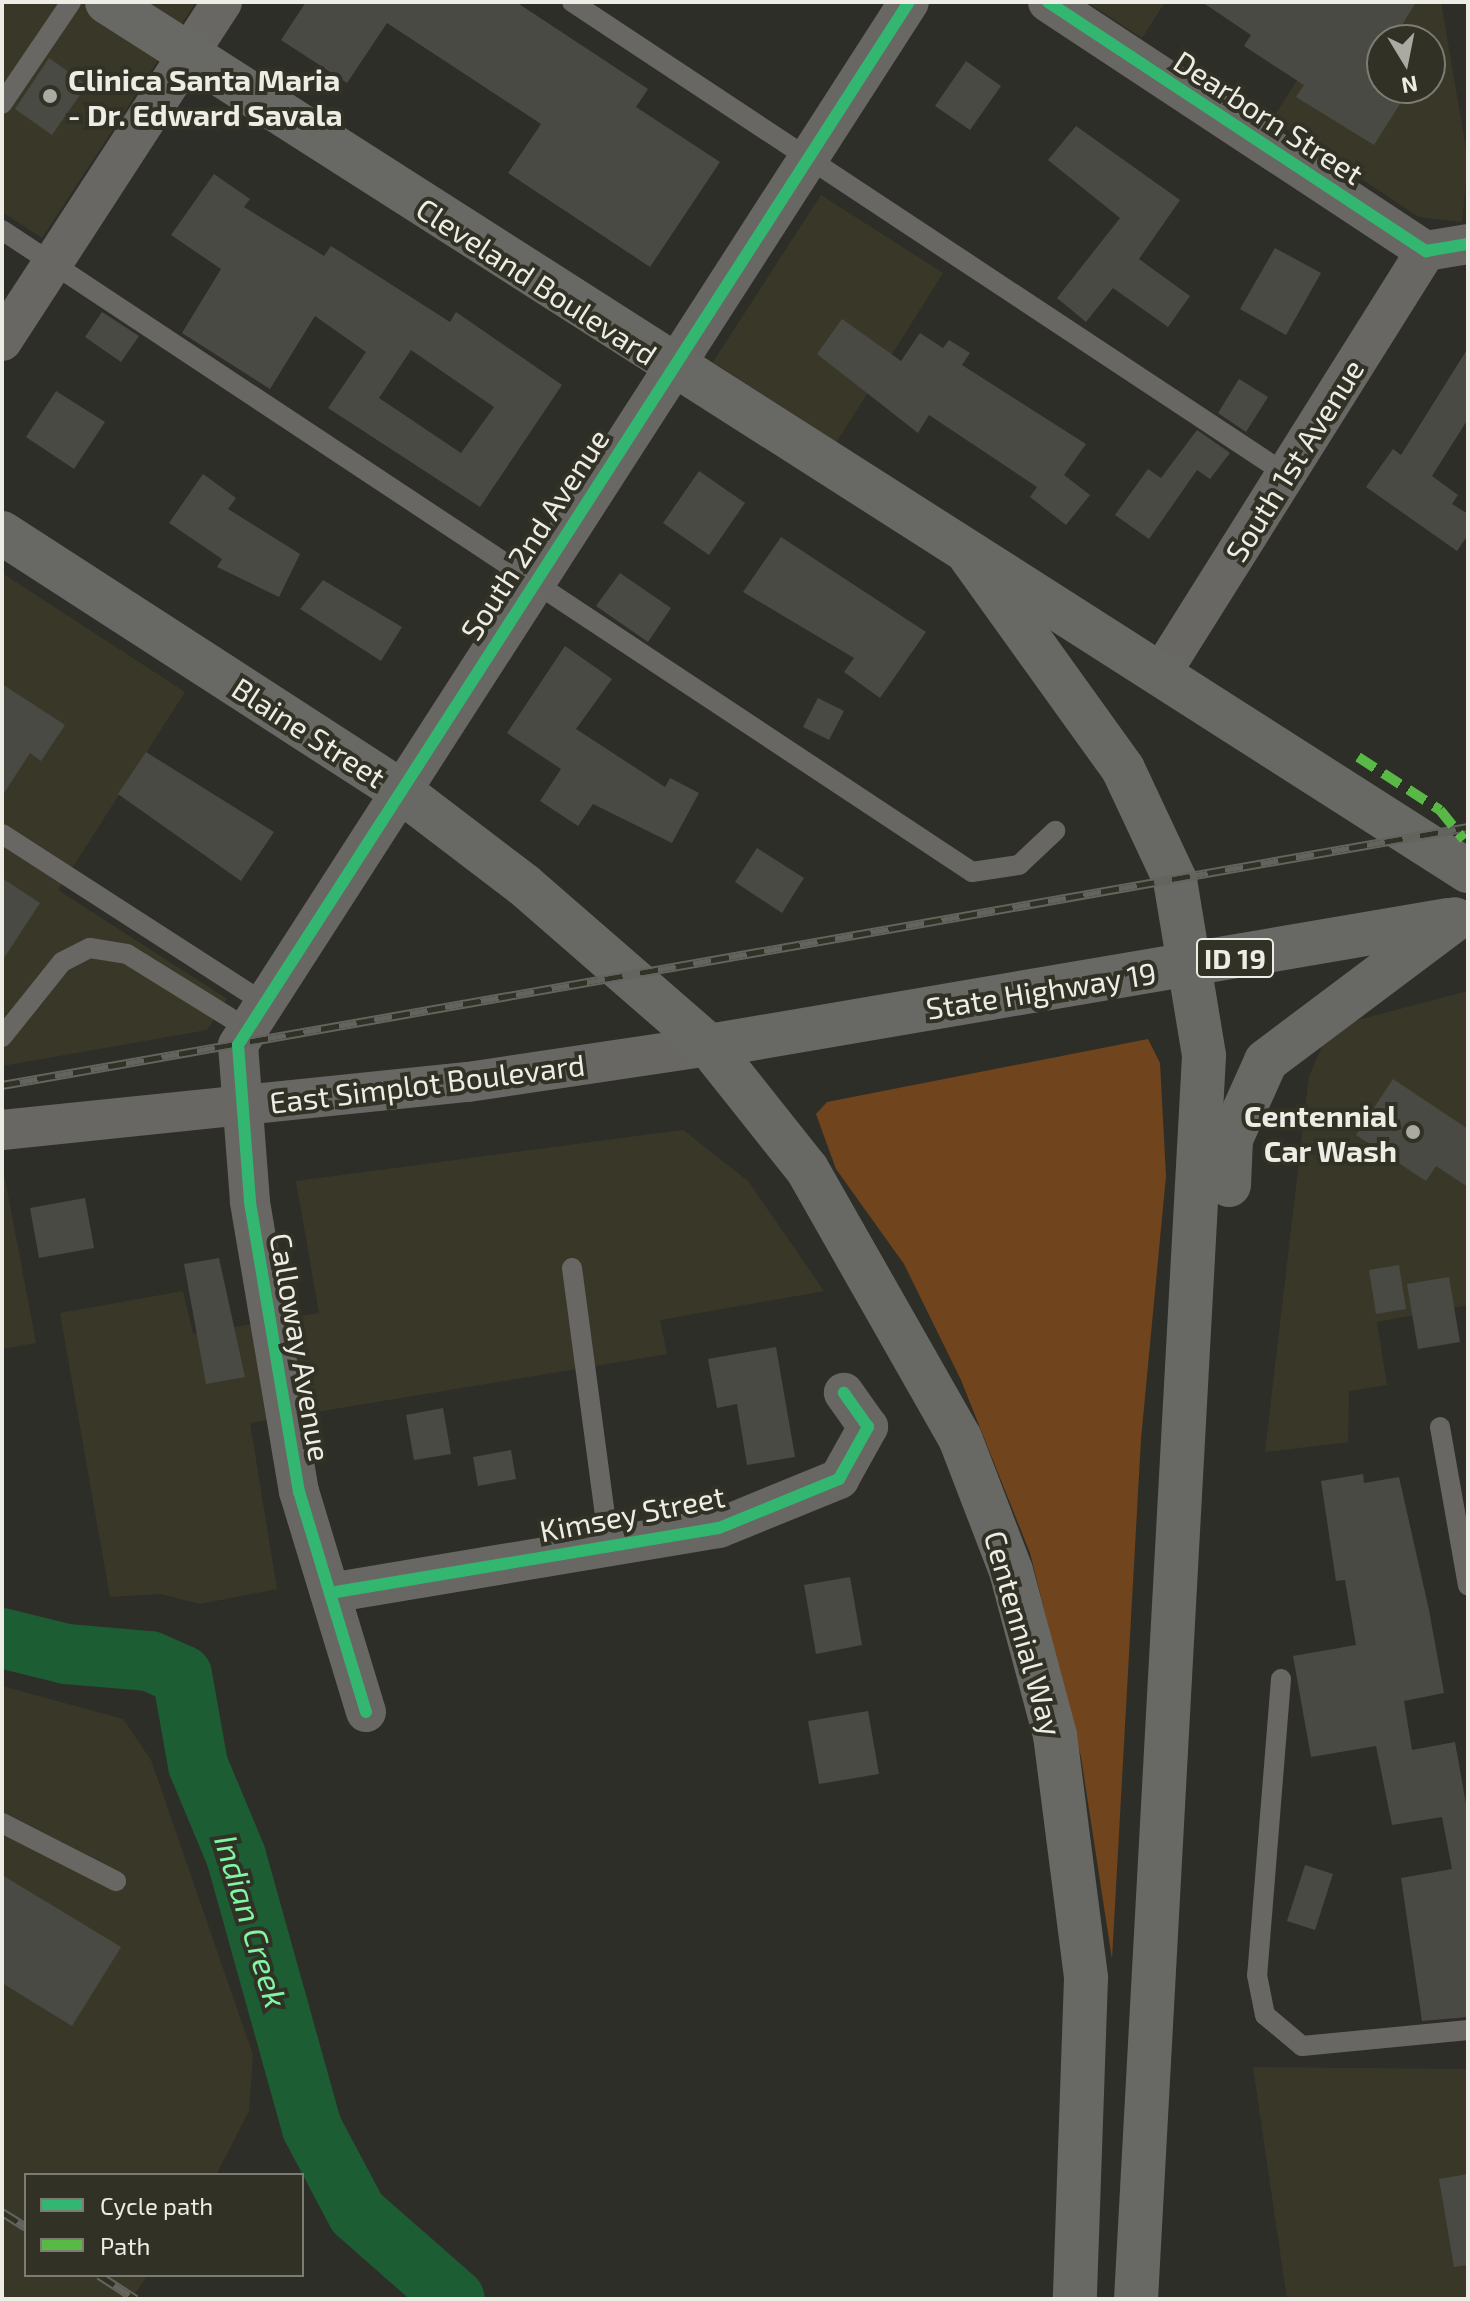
<!DOCTYPE html>
<html>
<head>
<meta charset="utf-8">
<style>
	body { margin:0 }
	#map { position:relative; width:1470px; height:2301px; overflow:hidden; background:#2e2e28; font-family:"Exo 2",sans-serif }
	div>[style] { position:absolute }
	[style*='--x'] { left:calc(var(--x)*1px); top:calc(var(--y)*1px); width:calc(var(--w)*1px); rotate:calc(var(--a)*1deg) }
	.built>* { inset:0; background:#393828 }
	.green>* { inset:0; background:#70441c }
	.river>* { height:60px; margin:-30px; padding:0 30px; transform-origin:30px; border-radius:30px; background:#1d5d34 }
	.building>* { inset:0; background:#494a44 }
	.lane>* { height:20px; margin:-10px; padding:0 10px; transform-origin:10px; border-radius:10px; background:#686764 }
	.street>* { height:40px; margin:-20px; padding:0 20px; transform-origin:20px; border-radius:20px; background:#686764 }
	.primary>* { height:44px; margin:-22px; padding:0 22px; transform-origin:22px; border-radius:22px; background:#686864 }
	.rail>* { height:9px; margin-top:-4.5px; transform-origin:0; background:repeating-linear-gradient(90deg,#313125 0 18px,#64645f 0 36px); box-sizing:border-box; border-block:2px solid #64645f }
	.quiet>* { height:10px; margin-top:-5px; transform-origin:0; background:repeating-linear-gradient(90deg,#58b947 0 20px,transparent 0 30px) }
	.cycleway>* { height:12px; margin:-6px; padding:0 6px; transform-origin:6px; border-radius:6px; background:#33b770 }
	.dots>* { width:22px; height:22px; translate:-50% -50%; box-sizing:border-box; border:4px solid #313125; border-radius:50% }
	span { translate:-50% -50%; white-space:nowrap; text-align:center; line-height:1.15; -webkit-text-stroke:8px #313125; paint-order:stroke }
	.shield-label span { padding:2px 6px; background:#313125; border:2px solid; border-radius:6px; -webkit-text-stroke-width:0 }
	.shield-label { font-size:28px; color:#edede5; font-weight:700 }
	.poi-label { font-size:30px; color:#edede5; font-weight:700 }
	.left { translate:0 -50%; text-align:left }
	.right { translate:-100% -50%; text-align:right }
	.street-label { font-size:30px; color:#edede5 }
	.water-label { font-size:32px; color:#80f6a4; font-style:italic }
	.frame { position:absolute; inset:0; border:4px solid #edede5; pointer-events:none }
	.legend { position:absolute; left:24px; top:2173px; width:280px; height:104px; box-sizing:border-box; background:#313125; border:2px solid #7c7c72; margin:0; padding:10px 14px; list-style:none; font-size:24px; color:#edede5 }
	.legend li { display:flex; align-items:center; gap:16px; height:40px }
	.legend b { width:40px; border:2px solid #7c7c72 }
	.north { position:absolute; left:1366px; top:24px; width:80px; height:80px; box-sizing:border-box; background:#313125; border:2px solid #7c7c72; border-radius:50%; rotate:170deg; font-size:22px; font-weight:700; line-height:32px; text-align:center; color:#edede5 }
	.north::after { content:''; display:block; margin:auto; width:28px; height:36px; background:#aaaaa3; clip-path:polygon(50% 0,100% 100%,50% 72%,0 100%) }
</style>
</head>
<body>
<div id="map">
	<div class="built">
		<div style="clip-path:polygon(2px 2px,196px 2px,42px 238px,2px 212px)"></div>
		<div style="clip-path:polygon(1087px 2px,1165px 2px,1142px 38px)"></div>
		<div style="clip-path:polygon(evenodd,1346px 2px,1441px 2px,1468px 161px,1462px 222px,1419px 217px,1272px 120px,1346px 2px,1382px 40px,1430px 40px,1430px 88px,1382px 88px,1382px 40px)"></div>
		<div style="clip-path:polygon(821px 195px,943px 273px,836px 443px,713px 362px)"></div>
		<div style="clip-path:polygon(2px 573px,185px 692px,58px 890px,227px 999px,207px 1030px,2px 1066px)"></div>
		<div style="clip-path:polygon(1468px 991px,1468px 1305px,1377px 1322px,1387px 1385px,1349px 1391px,1348px 1442px,1265px 1452px,1309px 1076px,1331px 1027px)"></div>
		<div style="clip-path:polygon(683px 1130px,748px 1181px,824px 1291px,660px 1320px,667px 1354px,250px 1423px,277px 1589px,200px 1604px,161px 1594px,110px 1597px,60px 1313px,183px 1291px,193px 1334px,319px 1313px,296px 1181px)"></div>
		<div style="clip-path:polygon(2px 1163px,36px 1343px,2px 1349px)"></div>
		<div style="clip-path:polygon(2px 1686px,123px 1719px,151px 1760px,253px 2055px,249px 2111px,216px 2175px,26px 2175px,26px 2275px,148px 2275px,131px 2299px,2px 2299px)"></div>
		<div style="clip-path:polygon(1253px 2067px,1468px 2069px,1468px 2299px,1287px 2299px)"></div>
	</div>
	<div class="green">
		<div style="clip-path:polygon(1148px 1039px,1160px 1063px,1166px 1176px,1141px 1439px,1112px 1959px,1081px 1757px,1030px 1553px,961px 1380px,904px 1264px,836px 1169px,816px 1114px,827px 1102px)"></div>
	</div>
	<div class="river">
		<div style="--x:2;--y:1638;--w:66;--a:14"></div>
		<div style="--x:66;--y:1654;--w:84;--a:4.8"></div>
		<div style="--x:150;--y:1661;--w:35;--a:24"></div>
		<div style="--x:182;--y:1675;--w:91;--a:79.9"></div>
		<div style="--x:198;--y:1765;--w:99;--a:67.3"></div>
		<div style="--x:236;--y:1856;--w:282;--a:74.4"></div>
		<div style="--x:312;--y:2128;--w:96;--a:62.1"></div>
		<div style="--x:357;--y:2213;--w:130;--a:41.3"></div>
	</div>
	<div class="building">
		<div style="clip-path:polygon(306px 2px,516px 2px,648px 89px,636px 107px,720px 162px,650px 267px,508px 173px,541px 124px,387px 23px,347px 83px,281px 40px)"></div>
		<div style="clip-path:polygon(1202px 2px,1416px 2px,1393px 40px,1382px 40px,1382px 88px,1410px 88px,1374px 145px,1296px 97px,1304px 85px,1244px 46px,1251px 35px)"></div>
		<div style="clip-path:polygon(49px 58px,87px 85px,52px 135px,15px 109px)"></div>
		<div style="clip-path:polygon(966px 61px,1001px 86px,970px 130px,935px 106px)"></div>
		<div style="clip-path:polygon(1076px 126px,1180px 200px,1139px 259px,1190px 296px,1168px 327px,1113px 288px,1086px 322px,1057px 298px,1120px 218px,1048px 160px)"></div>
		<div style="clip-path:polygon(evenodd,214px 174px,250px 199px,244px 207px,324px 256px,331px 246px,450px 322px,456px 312px,562px 385px,480px 507px,328px 408px,366px 352px,315px 316px,270px 389px,182px 333px,221px 269px,171px 235px,214px 174px,411px 350px,494px 407px,461px 453px,379px 398px,411px 350px)"></div>
		<div style="clip-path:polygon(1275px 248px,1321px 273px,1286px 335px,1240px 309px)"></div>
		<div style="clip-path:polygon(102px 312px,139px 336px,121px 362px,85px 337px)"></div>
		<div style="clip-path:polygon(842px 319px,901px 361px,920px 333px,943px 348px,949px 340px,970px 353px,962px 365px,1086px 444px,1064px 475px,1090px 495px,1066px 525px,1030px 497px,1037px 487px,929px 415px,918px 433px,817px 354px)"></div>
		<div style="clip-path:polygon(1468px 348px,1468px 419px,1432px 476px,1458px 495px,1452px 504px,1468px 514px,1468px 535px,1457px 551px,1366px 487px,1393px 449px,1401px 455px)"></div>
		<div style="clip-path:polygon(1239px 379px,1268px 397px,1246px 432px,1218px 413px)"></div>
		<div style="clip-path:polygon(56px 391px,105px 422px,74px 469px,26px 437px)"></div>
		<div style="clip-path:polygon(1197px 430px,1230px 453px,1210px 479px,1197px 470px,1149px 539px,1115px 515px,1148px 469px,1161px 478px)"></div>
		<div style="clip-path:polygon(699px 471px,745px 503px,709px 555px,663px 523px)"></div>
		<div style="clip-path:polygon(203px 474px,236px 498px,228px 509px,300px 554px,279px 597px,217px 567px,222px 559px,169px 523px)"></div>
		<div style="clip-path:polygon(781px 537px,926px 632px,880px 698px,844px 672px,854px 658px,743px 592px)"></div>
		<div style="clip-path:polygon(620px 573px,671px 608px,648px 642px,596px 606px)"></div>
		<div style="clip-path:polygon(323px 580px,402px 627px,381px 661px,300px 609px)"></div>
		<div style="clip-path:polygon(565px 646px,612px 679px,576px 729px,665px 787px,670px 778px,699px 793px,672px 843px,593px 804px,578px 826px,540px 801px,561px 769px,507px 733px)"></div>
		<div style="clip-path:polygon(2px 684px,65px 725px,41px 761px,30px 753px,2px 796px)"></div>
		<div style="clip-path:polygon(818px 698px,844px 711px,829px 740px,803px 727px)"></div>
		<div style="clip-path:polygon(146px 752px,274px 832px,241px 881px,118px 794px)"></div>
		<div style="clip-path:polygon(757px 848px,804px 878px,782px 913px,735px 882px)"></div>
		<div style="clip-path:polygon(2px 878px,40px 903px,2px 961px)"></div>
		<div style="clip-path:polygon(1393px 1079px,1468px 1129px,1468px 1187px,1436px 1166px,1426px 1181px,1356px 1135px)"></div>
		<div style="clip-path:polygon(85px 1198px,94px 1248px,39px 1258px,30px 1208px)"></div>
		<div style="clip-path:polygon(219px 1258px,245px 1377px,206px 1384px,184px 1264px)"></div>
		<div style="clip-path:polygon(1399px 1265px,1406px 1309px,1376px 1314px,1369px 1270px)"></div>
		<div style="clip-path:polygon(1449px 1277px,1460px 1342px,1418px 1349px,1407px 1284px)"></div>
		<div style="clip-path:polygon(776px 1347px,795px 1457px,747px 1465px,737px 1404px,717px 1408px,708px 1359px)"></div>
		<div style="clip-path:polygon(443px 1408px,451px 1454px,414px 1460px,406px 1415px)"></div>
		<div style="clip-path:polygon(511px 1450px,516px 1479px,478px 1486px,473px 1457px)"></div>
		<div style="clip-path:polygon(1363px 1474px,1364px 1483px,1399px 1477px,1429px 1610px,1444px 1693px,1404px 1701px,1412px 1750px,1455px 1742px,1468px 1815px,1468px 2017px,1422px 2021px,1401px 1878px,1452px 1869px,1442px 1817px,1392px 1825px,1376px 1746px,1311px 1757px,1293px 1656px,1356px 1645px,1345px 1580px,1336px 1581px,1321px 1481px)"></div>
		<div style="clip-path:polygon(850px 1577px,862px 1645px,816px 1654px,804px 1585px)"></div>
		<div style="clip-path:polygon(868px 1711px,879px 1774px,819px 1784px,808px 1721px)"></div>
		<div style="clip-path:polygon(1305px 1865px,1333px 1874px,1315px 1930px,1287px 1921px)"></div>
		<div style="clip-path:polygon(2px 1875px,121px 1947px,72px 2026px,2px 1983px)"></div>
		<div style="clip-path:polygon(1468px 2174px,1468px 2265px,1454px 2267px,1439px 2179px)"></div>
	</div>
	<div class="lane">
		<div style="--x:572;--y:2;--w:856;--a:33.47"></div>
		<div style="--x:2;--y:104;--w:123;--a:-55.9"></div>
		<div style="--x:2;--y:230;--w:1163;--a:33.5"></div>
		<div style="--x:972;--y:872;--w:48;--a:-8.5"></div>
		<div style="--x:1019;--y:865;--w:50;--a:-43.4"></div>
		<div style="--x:2;--y:834;--w:312;--a:32.8"></div>
		<div style="--x:2;--y:1037;--w:96;--a:-51.3"></div>
		<div style="--x:62;--y:962;--w:31;--a:-27"></div>
		<div style="--x:90;--y:948;--w:37;--a:9"></div>
		<div style="--x:127;--y:954;--w:142;--a:31.8"></div>
		<div style="--x:572;--y:1268;--w:280;--a:82.4"></div>
		<div style="--x:1440;--y:1427;--w:161;--a:80"></div>
		<div style="--x:1281;--y:1679;--w:297;--a:94.6"></div>
		<div style="--x:1257;--y:1975;--w:41;--a:78.7"></div>
		<div style="--x:1265;--y:2015;--w:48;--a:40"></div>
		<div style="--x:1302;--y:2046;--w:167;--a:-5.5"></div>
		<div style="--x:2;--y:1823;--w:128;--a:27"></div>
	</div>
	<div class="street">
		<div style="--x:1048;--y:2;--w:453;--a:33.4"></div>
		<div style="--x:1426;--y:251;--w:43;--a:-9.5"></div>
		<div style="--x:2;--y:341;--w:404;--a:-57"></div>
		<div style="--x:1163;--y:670;--w:495;--a:-57.9"></div>
		<div style="--x:2;--y:1130;--w:468;--a:-5.9"></div>
		<div style="--x:468;--y:1082;--w:244;--a:-8.5"></div>
		<div style="--x:330;--y:1593;--w:394;--a:-9.5"></div>
		<div style="--x:719;--y:1528;--w:130;--a:-22.2"></div>
		<div style="--x:839;--y:1479;--w:60;--a:-60.9"></div>
		<div style="--x:868;--y:1427;--w:42;--a:-125.2"></div>
		<div style="--x:366;--y:1712;--w:230;--a:-106.9"></div>
		<div style="--x:299;--y:1492;--w:295;--a:-99.6"></div>
		<div style="--x:250;--y:1201;--w:156;--a:-94.4"></div>
		<div style="--x:238;--y:1045;--w:1240;--a:-57.25"></div>
	</div>
	<div class="primary">
		<div style="--x:107;--y:2;--w:1615;--a:32.56"></div>
		<div style="--x:2;--y:533;--w:472;--a:32.9"></div>
		<div style="--x:398;--y:789;--w:158;--a:37.3"></div>
		<div style="--x:524;--y:885;--w:245;--a:41"></div>
		<div style="--x:709;--y:1046;--w:157;--a:51.5"></div>
		<div style="--x:807;--y:1169;--w:309;--a:60.4"></div>
		<div style="--x:960;--y:1438;--w:142;--a:69"></div>
		<div style="--x:1011;--y:1571;--w:170;--a:75"></div>
		<div style="--x:1055;--y:1735;--w:245;--a:82.7"></div>
		<div style="--x:1086;--y:1978;--w:321;--a:92"></div>
		<div style="--x:970;--y:556;--w:262;--a:54.3"></div>
		<div style="--x:1123;--y:769;--w:123;--a:64.9"></div>
		<div style="--x:1175;--y:880;--w:178;--a:80.6"></div>
		<div style="--x:1204;--y:1056;--w:1245;--a:93.13"></div>
		<div style="--x:709;--y:1046;--w:750;--a:-9.68"></div>
		<div style="--x:1229;--y:1185;--w:46;--a:-87.5"></div>
		<div style="--x:1231;--y:1139;--w:85;--a:-65.8"></div>
		<div style="--x:1266;--y:1061;--w:236;--a:-36.9"></div>
	</div>
	<div class="rail">
		<div style="--x:2;--y:1085;--w:1489;--a:-9.98"></div>
		<div style="--x:2;--y:2212;--w:28;--a:32"></div>
		<div style="--x:99;--y:2275;--w:44;--a:33"></div>
	</div>
	<div class="quiet">
		<div style="--x:1358;--y:757;--w:98;--a:32.9"></div>
		<div style="--x:1440;--y:810;--w:38;--a:51"></div>
	</div>
	<div class="cycleway">
		<div style="--x:1048;--y:2;--w:453;--a:33.4"></div>
		<div style="--x:1426;--y:251;--w:43;--a:-9.5"></div>
		<div style="--x:330;--y:1593;--w:394;--a:-9.5"></div>
		<div style="--x:719;--y:1528;--w:130;--a:-22.2"></div>
		<div style="--x:839;--y:1479;--w:60;--a:-60.9"></div>
		<div style="--x:868;--y:1427;--w:42;--a:-125.2"></div>
		<div style="--x:366;--y:1712;--w:230;--a:-106.9"></div>
		<div style="--x:299;--y:1492;--w:295;--a:-99.6"></div>
		<div style="--x:250;--y:1201;--w:156;--a:-94.4"></div>
		<div style="--x:238;--y:1045;--w:1240;--a:-57.25"></div>
	</div>
	<div class="dots">
		<div style="left:50px;top:96px;background:#aaaaa3"></div>
		<div style="left:1413px;top:1132px;background:#aaaaa3"></div>
	</div>
	<div class="shield-label">
		<span style="left:1235px;top:958px">ID 19</span>
	</div>
	<div class="poi-label">
		<span class="left" style="left:68px;top:96px">Clinica Santa Maria<br>- Dr. Edward Savala</span>
		<span class="right" style="left:1397px;top:1132px">Centennial<br>Car Wash</span>
	</div>
	<div class="street-label">
		<span style="left:1269px;top:117px;rotate:33deg">Dearborn Street</span>
		<span style="left:537px;top:281px;rotate:33deg">Cleveland Boulevard</span>
		<span style="left:1294px;top:460px;rotate:-58deg">South 1st Avenue</span>
		<span style="left:534px;top:534px;rotate:-57deg">South 2nd Avenue</span>
		<span style="left:309px;top:732px;rotate:33deg">Blaine Street</span>
		<span style="left:1041px;top:990px;rotate:-9deg">State Highway 19</span>
		<span style="left:427px;top:1083px;rotate:-7deg">East Simplot Boulevard</span>
		<span style="left:301px;top:1347px;rotate:80deg">Calloway Avenue</span>
		<span style="left:632px;top:1513px;rotate:-11deg">Kimsey Street</span>
		<span style="left:1024px;top:1633px;rotate:74deg">Centennial Way</span>
	</div>
	<div class="water-label">
		<span style="left:252px;top:1921px;rotate:73deg">Indian Creek</span>
	</div>
	<div class="frame"></div>
	<ul class="legend">
	<li><b style="height:10px;background:#33b770"></b>Cycle path</li>
	<li><b style="height:10px;background:#58b947"></b>Path</li>
	</ul>
	<div class="north">N</div>
</div>
</body>
</html>
